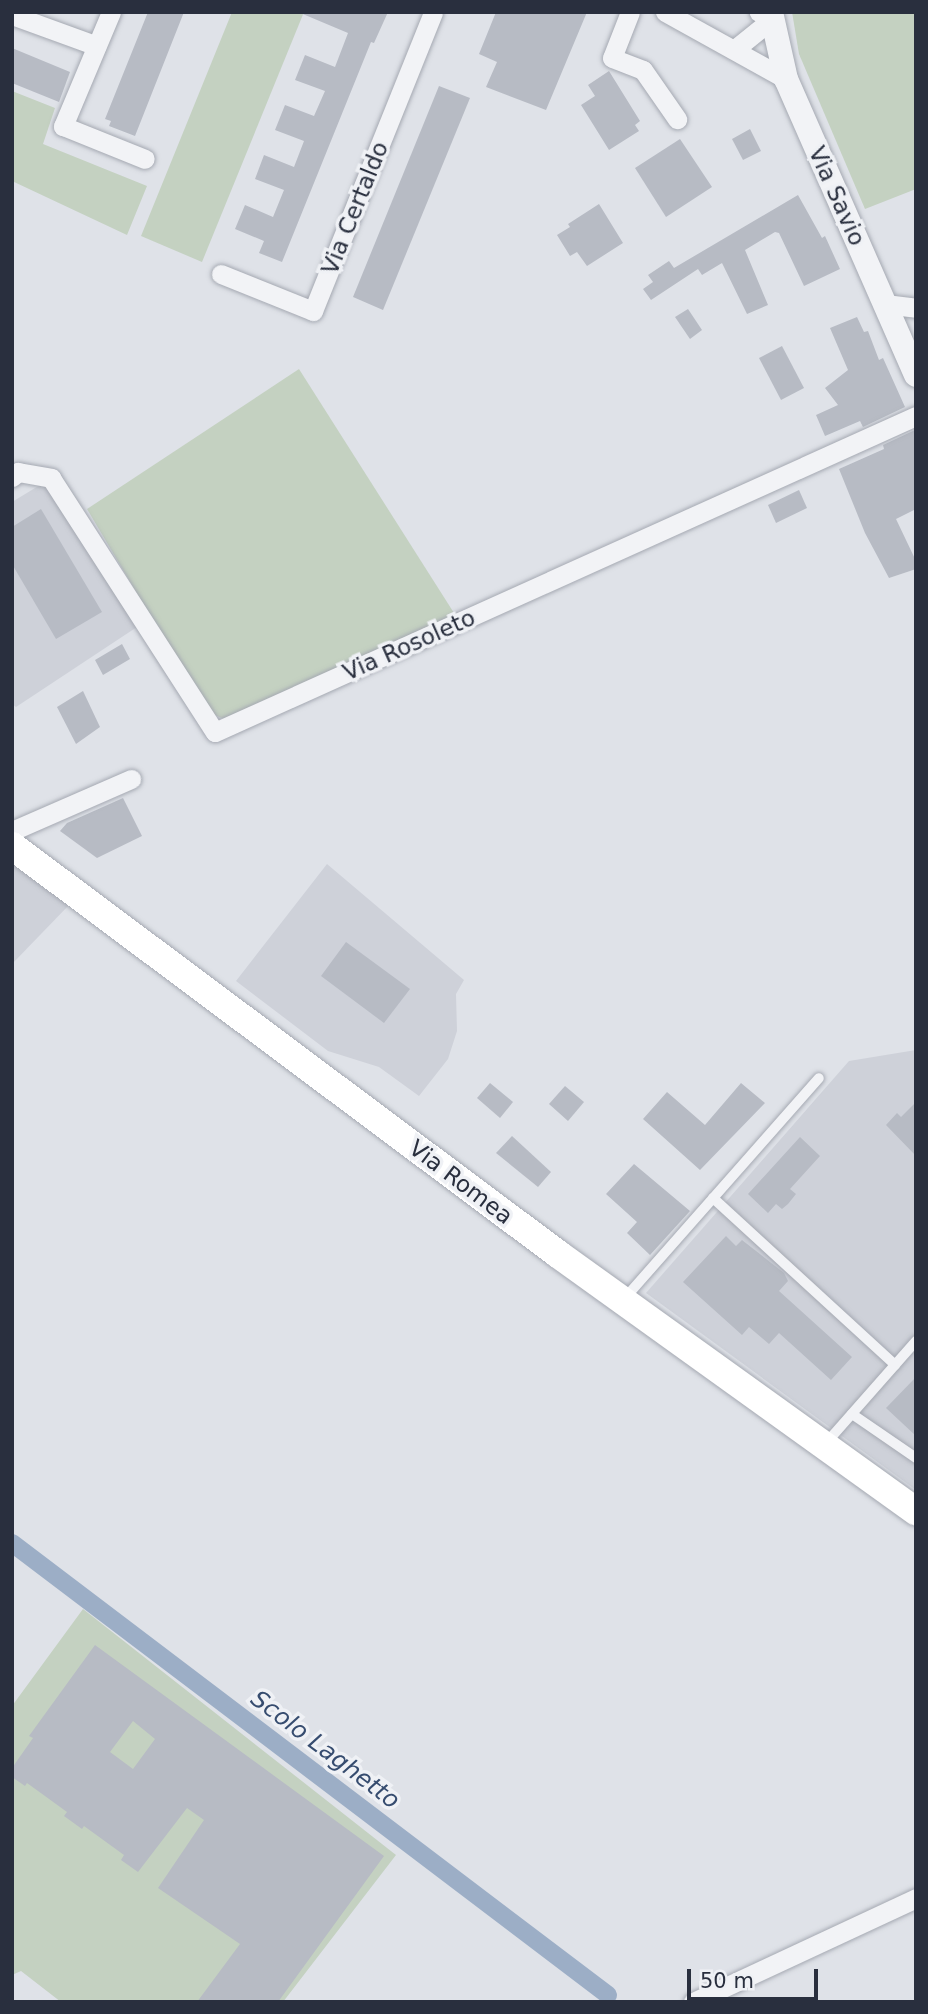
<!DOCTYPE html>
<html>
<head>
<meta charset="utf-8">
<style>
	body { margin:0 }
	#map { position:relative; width:928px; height:2014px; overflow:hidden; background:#dfe2e8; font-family:"DejaVu Sans",sans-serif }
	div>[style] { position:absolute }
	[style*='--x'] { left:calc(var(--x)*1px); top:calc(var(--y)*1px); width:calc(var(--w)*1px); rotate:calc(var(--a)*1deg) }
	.built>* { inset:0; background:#ced1d9 }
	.green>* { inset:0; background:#c4d1c1 }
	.canal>* { height:18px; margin:-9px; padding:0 9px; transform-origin:9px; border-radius:9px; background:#9caec6 }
	.building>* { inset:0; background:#b7bbc4 }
	.roads { filter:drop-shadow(0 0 2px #a5a9b2) drop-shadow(0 0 2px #a5a9b2) }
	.service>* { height:10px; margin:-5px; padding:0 5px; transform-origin:5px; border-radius:5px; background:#f2f3f6 }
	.minor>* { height:19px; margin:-9.5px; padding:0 9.5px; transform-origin:9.5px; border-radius:9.5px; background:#f2f3f6 }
	.tertiary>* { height:24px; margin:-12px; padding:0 12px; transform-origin:12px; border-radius:12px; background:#f2f3f6 }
	.secondary>* { height:28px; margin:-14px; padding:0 14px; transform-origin:14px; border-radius:14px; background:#fff }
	span { translate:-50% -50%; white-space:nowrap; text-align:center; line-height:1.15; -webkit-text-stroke:7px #eff1f5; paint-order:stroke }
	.street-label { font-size:23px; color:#292f3e }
	.water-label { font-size:24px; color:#364c6f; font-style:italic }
	.frame { position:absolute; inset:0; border:14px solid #292f3e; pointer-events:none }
	.scale { position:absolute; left:687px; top:1969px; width:131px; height:32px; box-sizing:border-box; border:4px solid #292f3e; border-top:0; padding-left:9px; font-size:21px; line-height:24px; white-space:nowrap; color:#292f3e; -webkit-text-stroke:5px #eff1f5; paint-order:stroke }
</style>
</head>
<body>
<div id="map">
	<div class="built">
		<div style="clip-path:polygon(45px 482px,137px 627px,16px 707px,12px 704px,12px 502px)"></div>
		<div style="clip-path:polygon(12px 862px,70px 904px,12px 964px)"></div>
		<div style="clip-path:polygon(327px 864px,464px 980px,456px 994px,457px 1031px,448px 1059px,419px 1096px,379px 1067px,328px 1051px,236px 981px)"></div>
		<div style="clip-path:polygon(916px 1050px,916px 1490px,646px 1293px,849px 1061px)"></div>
	</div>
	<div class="green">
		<div style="clip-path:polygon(232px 12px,304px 12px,202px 262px,141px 236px)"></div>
		<div style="clip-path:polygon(792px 12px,916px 12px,916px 189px,865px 209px,799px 54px)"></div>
		<div style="clip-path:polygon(12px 91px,55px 108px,43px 144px,147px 186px,127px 235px,12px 181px)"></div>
		<div style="clip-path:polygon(299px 369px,454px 613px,379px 657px,227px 720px,207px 712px,87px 509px)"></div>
		<div style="clip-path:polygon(83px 1609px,396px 1855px,283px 2002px,61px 2002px,21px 1971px,12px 1975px,12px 1706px)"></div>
	</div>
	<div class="canal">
		<div style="--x:12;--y:1543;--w:748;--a:37.18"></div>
	</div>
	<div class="building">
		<div style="clip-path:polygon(148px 12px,184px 12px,135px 136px,109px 126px,111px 121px,105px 119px)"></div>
		<div style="clip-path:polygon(298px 12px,388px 12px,374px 43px,371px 42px,282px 262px,259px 253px,264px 241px,235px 229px,245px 205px,273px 217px,284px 190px,255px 179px,264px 155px,294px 167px,304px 141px,275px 130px,285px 105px,314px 116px,325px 91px,295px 80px,305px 55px,335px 67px,348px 33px)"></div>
		<div style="clip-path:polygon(496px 12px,587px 12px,546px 110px,486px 87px,497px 62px,479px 54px)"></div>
		<div style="clip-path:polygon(12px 48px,70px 72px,59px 102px,12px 83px)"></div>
		<div style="clip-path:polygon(609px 71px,640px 121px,635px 125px,639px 131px,609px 150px,581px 105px,595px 96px,588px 85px)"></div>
		<div style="clip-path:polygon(439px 86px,470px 98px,383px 310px,353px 297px)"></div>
		<div style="clip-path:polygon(750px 129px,761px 151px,743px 160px,732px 139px)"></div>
		<div style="clip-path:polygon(680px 139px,712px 187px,666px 217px,635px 168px)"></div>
		<div style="clip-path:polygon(798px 195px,822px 238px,825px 236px,840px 269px,804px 286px,779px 233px,775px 232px,745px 250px,768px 305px,747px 314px,722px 263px,702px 275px,698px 269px,651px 300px,643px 289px,653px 282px,648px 275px,669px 261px,674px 268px)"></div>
		<div style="clip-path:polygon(599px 204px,623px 243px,587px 266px,577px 252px,570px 256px,557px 235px,570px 227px,568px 224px)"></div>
		<div style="clip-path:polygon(688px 309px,702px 330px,690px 339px,675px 317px)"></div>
		<div style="clip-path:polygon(857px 317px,864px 332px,868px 331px,879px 360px,883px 358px,905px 407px,863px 427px,860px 421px,825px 436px,816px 415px,838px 405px,825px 388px,848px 370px,830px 328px)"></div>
		<div style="clip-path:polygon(782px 346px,804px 388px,781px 400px,759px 358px)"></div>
		<div style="clip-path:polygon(915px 430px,916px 509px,896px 519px,916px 561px,916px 569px,889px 578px,865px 533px,839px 469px,884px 449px,883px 445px)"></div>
		<div style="clip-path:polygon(799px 490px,807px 508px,776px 523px,768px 505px)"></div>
		<div style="clip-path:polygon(41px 509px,102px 612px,56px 639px,12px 564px,12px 527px)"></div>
		<div style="clip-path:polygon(122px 644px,130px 659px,103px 675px,95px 660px)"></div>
		<div style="clip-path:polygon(83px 691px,100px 727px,76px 744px,57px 707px)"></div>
		<div style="clip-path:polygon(123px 798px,142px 836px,97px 858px,60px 831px,67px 823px)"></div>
		<div style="clip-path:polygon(346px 942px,410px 989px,384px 1023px,321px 976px)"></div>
		<div style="clip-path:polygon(490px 1083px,513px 1102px,500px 1118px,477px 1098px)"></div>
		<div style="clip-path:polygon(741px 1083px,765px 1103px,700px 1170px,643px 1119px,667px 1092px,705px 1125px)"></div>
		<div style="clip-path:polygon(565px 1086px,584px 1102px,568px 1121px,549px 1104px)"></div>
		<div style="clip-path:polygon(916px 1102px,916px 1156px,886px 1125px,897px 1113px,901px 1117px)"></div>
		<div style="clip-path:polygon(512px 1136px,551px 1172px,538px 1187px,496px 1153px)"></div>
		<div style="clip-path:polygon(800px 1137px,820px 1156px,790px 1189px,796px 1194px,788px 1204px,782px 1209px,776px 1204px,768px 1213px,748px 1194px)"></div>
		<div style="clip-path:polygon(634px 1164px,690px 1211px,650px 1255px,627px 1233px,637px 1222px,606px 1194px)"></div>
		<div style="clip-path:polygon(726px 1236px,736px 1246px,742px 1240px,784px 1273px,788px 1281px,779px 1291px,852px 1357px,831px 1380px,779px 1333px,769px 1344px,749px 1327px,742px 1335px,683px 1282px)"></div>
		<div style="clip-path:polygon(916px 1377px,916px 1436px,886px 1408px)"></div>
		<div style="clip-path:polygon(evenodd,95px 1645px,384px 1856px,278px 2002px,197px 2002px,240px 1944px,158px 1888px,204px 1820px,187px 1808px,138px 1872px,121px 1860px,124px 1855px,84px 1826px,82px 1829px,64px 1816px,67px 1812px,27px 1783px,25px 1786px,12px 1777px,12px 1768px,33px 1738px,29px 1736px,95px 1645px,133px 1721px,155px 1739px,133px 1769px,110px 1752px,133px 1721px)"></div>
	</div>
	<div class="roads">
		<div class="service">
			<div style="--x:713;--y:1198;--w:247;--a:42.5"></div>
			<div style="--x:625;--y:1298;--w:293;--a:-48.6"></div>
			<div style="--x:852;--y:1414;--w:78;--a:34.5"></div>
			<div style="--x:827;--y:1442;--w:135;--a:-48.6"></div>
		</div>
		<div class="minor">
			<div style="--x:111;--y:12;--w:124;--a:112.8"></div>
			<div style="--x:63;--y:126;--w:88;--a:21.9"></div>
			<div style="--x:630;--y:12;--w:49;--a:111.4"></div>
			<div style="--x:612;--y:58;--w:33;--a:21"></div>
			<div style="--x:643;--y:70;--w:60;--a:55.2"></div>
			<div style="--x:665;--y:12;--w:138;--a:29"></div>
			<div style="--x:12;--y:15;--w:90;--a:20"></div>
			<div style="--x:735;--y:49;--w:48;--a:-39"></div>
			<div style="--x:772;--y:19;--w:15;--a:-152"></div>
			<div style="--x:221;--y:274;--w:99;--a:21.9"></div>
			<div style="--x:313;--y:311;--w:322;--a:-68.1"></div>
			<div style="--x:885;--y:304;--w:31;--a:7"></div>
			<div style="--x:12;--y:477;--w:8;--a:-40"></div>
			<div style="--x:18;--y:472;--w:34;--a:10"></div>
			<div style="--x:51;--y:478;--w:302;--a:57.2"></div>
			<div style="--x:215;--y:732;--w:769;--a:-24.27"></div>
			<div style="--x:12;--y:831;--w:130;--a:-23.6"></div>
			<div style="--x:693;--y:2002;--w:246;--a:-25"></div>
		</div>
		<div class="tertiary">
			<div style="--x:771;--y:12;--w:69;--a:77.4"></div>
			<div style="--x:786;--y:79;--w:323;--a:66.3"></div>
		</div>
		<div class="secondary">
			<div style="--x:12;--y:846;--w:682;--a:36.77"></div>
			<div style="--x:558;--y:1254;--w:441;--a:35.7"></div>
		</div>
	</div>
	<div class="street-label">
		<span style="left:837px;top:196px;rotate:66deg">Via Savio</span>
		<span style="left:355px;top:208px;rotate:-68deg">Via Certaldo</span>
		<span style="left:409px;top:645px;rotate:-24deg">Via Rosoleto</span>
		<span style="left:461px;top:1182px;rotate:37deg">Via Romea</span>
	</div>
	<div class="water-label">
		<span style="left:325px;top:1750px;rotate:37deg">Scolo Laghetto</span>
	</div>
	<div class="frame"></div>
	<div class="scale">50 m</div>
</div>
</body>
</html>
